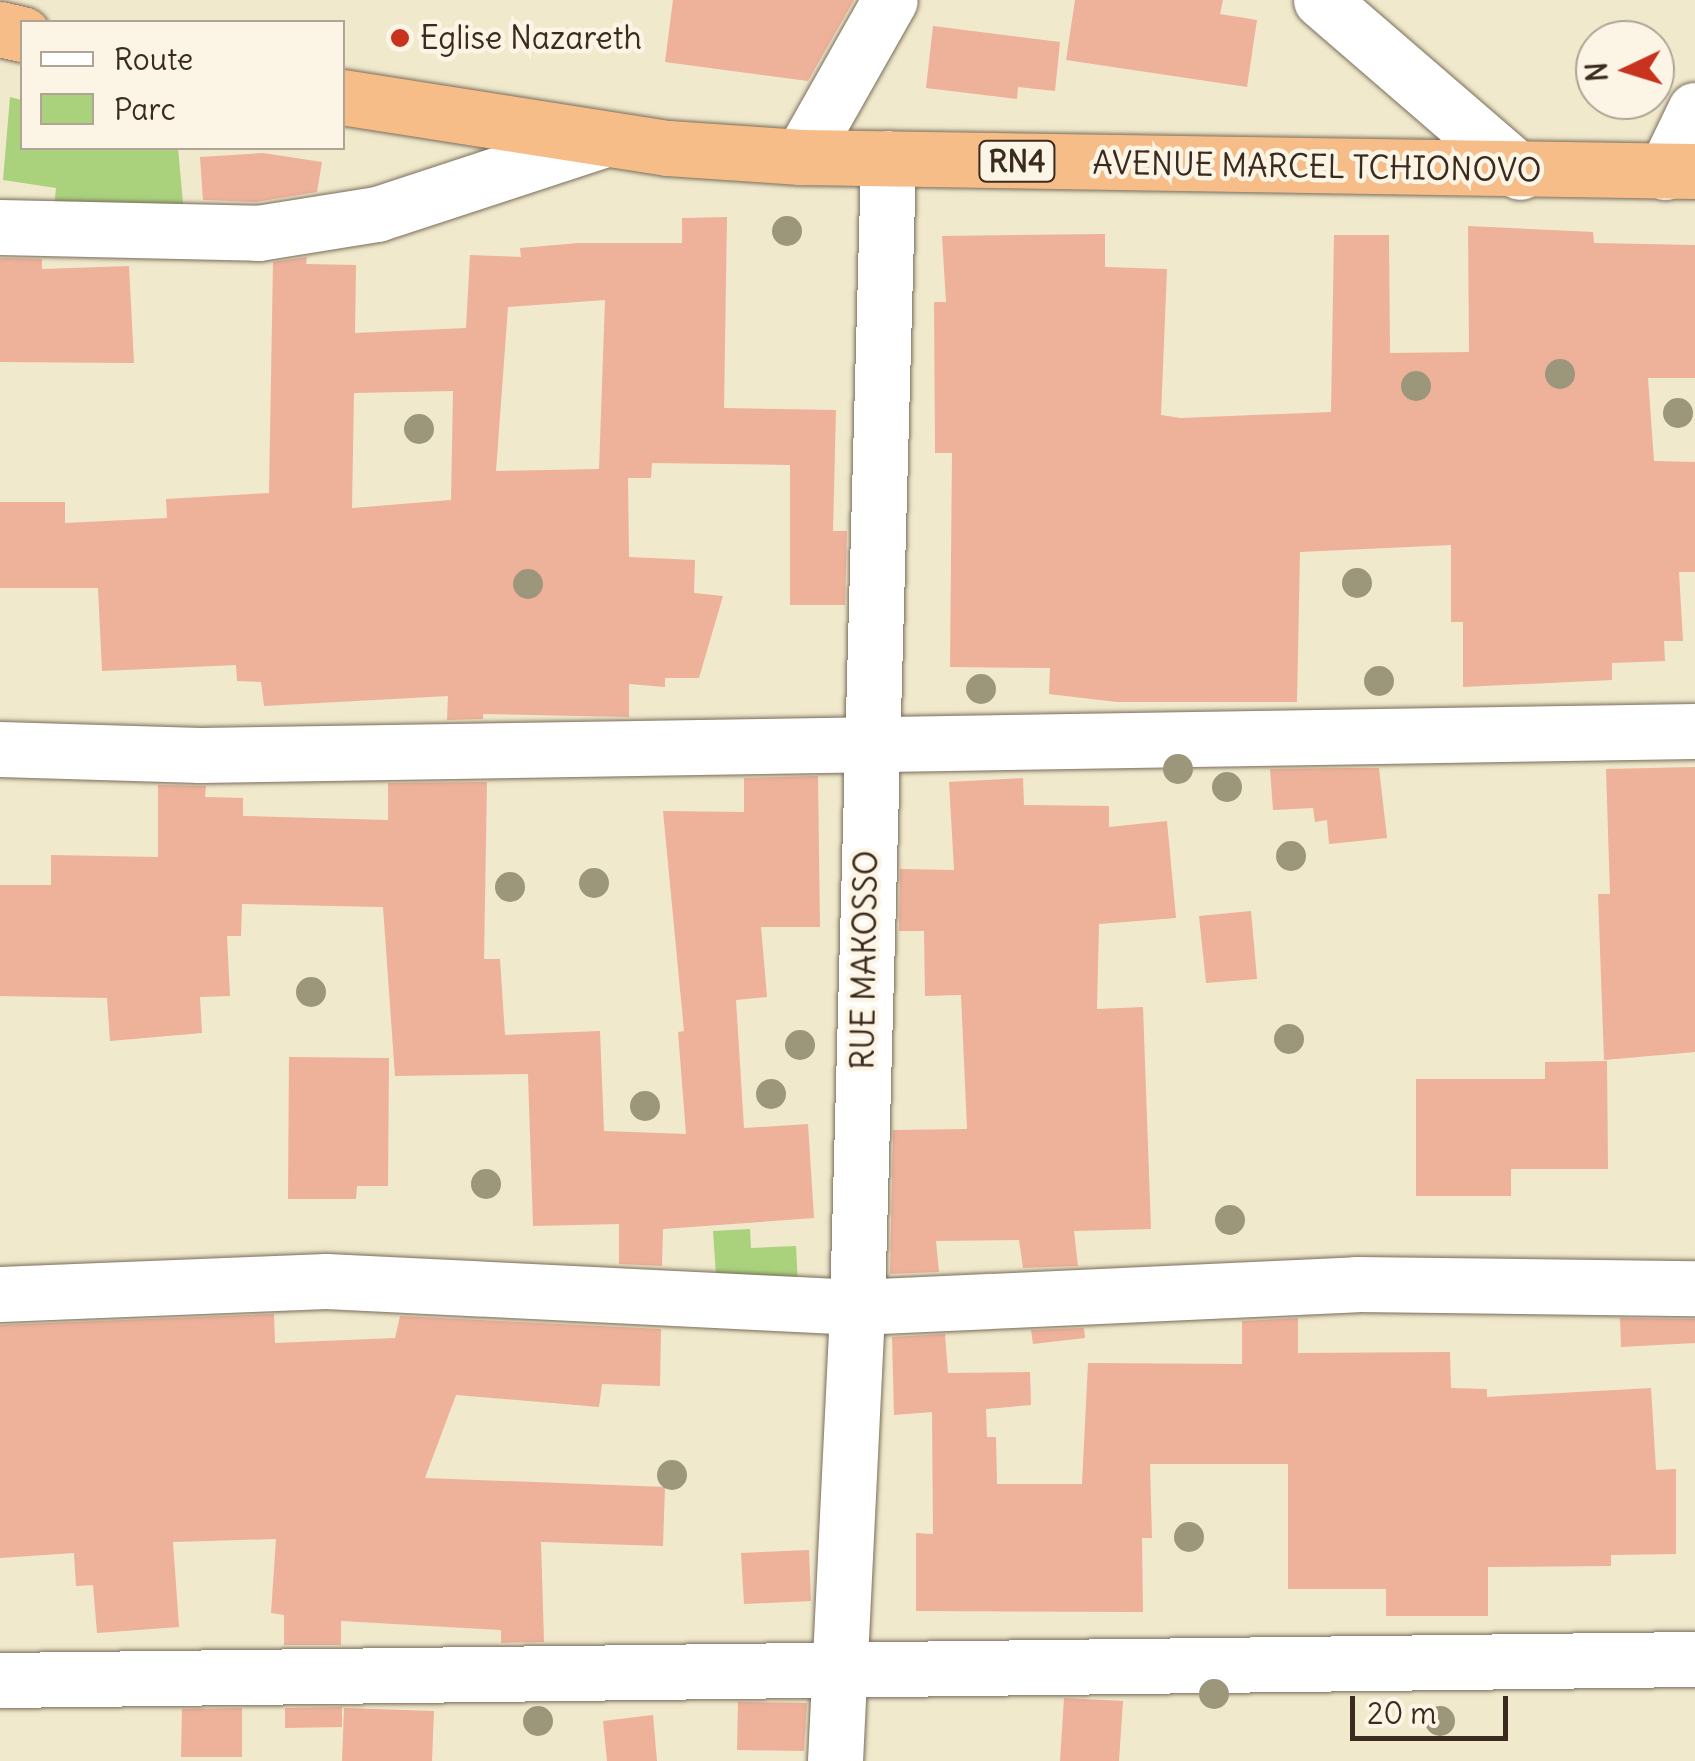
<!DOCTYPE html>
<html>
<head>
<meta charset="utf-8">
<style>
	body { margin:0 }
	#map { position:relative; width:1695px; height:1761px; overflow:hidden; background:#f0e9cc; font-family:Delius,sans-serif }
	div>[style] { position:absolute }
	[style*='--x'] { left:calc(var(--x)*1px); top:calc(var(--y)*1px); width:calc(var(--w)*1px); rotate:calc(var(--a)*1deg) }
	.green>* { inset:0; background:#aad27d }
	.building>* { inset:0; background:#eeb19a }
	.roads { filter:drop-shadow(0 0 2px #7a6d5b) drop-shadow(0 0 2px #7a6d5b) }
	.minor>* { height:55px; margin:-27.5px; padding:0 27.5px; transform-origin:27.5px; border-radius:27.5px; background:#fff }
	.highway>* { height:55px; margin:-27.5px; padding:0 27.5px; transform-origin:27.5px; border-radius:27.5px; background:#f7bd88 }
	.trees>* { width:30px; height:30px; margin:-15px; border-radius:50%; background:#9c977a }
	.dots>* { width:28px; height:28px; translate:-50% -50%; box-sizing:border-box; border:5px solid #fcf5e5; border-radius:50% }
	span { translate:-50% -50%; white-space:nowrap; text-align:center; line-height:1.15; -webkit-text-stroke:9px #fcf5e5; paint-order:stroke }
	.shield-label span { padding:2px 8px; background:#fcf5e5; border:2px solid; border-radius:8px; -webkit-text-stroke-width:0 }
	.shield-label { font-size:30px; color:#3b2a1e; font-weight:700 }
	.poi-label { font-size:32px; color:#3b2a1e }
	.left { translate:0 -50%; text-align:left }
	.street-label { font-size:32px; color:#3b2a1e }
	.legend { position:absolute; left:20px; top:20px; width:325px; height:130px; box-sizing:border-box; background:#fcf5e5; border:2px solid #afa495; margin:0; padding:12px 18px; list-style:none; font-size:30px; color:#3b2a1e }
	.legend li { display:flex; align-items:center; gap:20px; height:50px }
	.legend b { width:50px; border:2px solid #afa495 }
	.north { position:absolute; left:1575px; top:20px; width:100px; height:100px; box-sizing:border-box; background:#fcf5e5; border:2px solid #afa495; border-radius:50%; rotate:266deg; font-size:28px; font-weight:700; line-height:40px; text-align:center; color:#3b2a1e }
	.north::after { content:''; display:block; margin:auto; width:35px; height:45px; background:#c8321e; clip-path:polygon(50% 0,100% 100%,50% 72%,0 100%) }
	.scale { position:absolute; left:1350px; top:1696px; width:158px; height:45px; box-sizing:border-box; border:5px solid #3b2a1e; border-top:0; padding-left:12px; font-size:30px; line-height:35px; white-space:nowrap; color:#3b2a1e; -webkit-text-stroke:8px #fcf5e5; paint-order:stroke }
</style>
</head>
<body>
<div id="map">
	<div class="green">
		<div style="clip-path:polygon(10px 97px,22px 100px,22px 148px,178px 148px,184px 214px,54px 208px,56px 188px,3px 180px)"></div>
		<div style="clip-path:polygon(750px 1229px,751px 1248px,796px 1246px,798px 1286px,717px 1290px,713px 1231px)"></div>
	</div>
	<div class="building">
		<div style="clip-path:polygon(673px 0,854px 0,808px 81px,665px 62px)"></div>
		<div style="clip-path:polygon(1075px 0,1223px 0,1220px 14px,1257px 20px,1247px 87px,1066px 60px)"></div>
		<div style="clip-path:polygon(933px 26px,1060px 42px,1055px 91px,1018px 87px,1017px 99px,926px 88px)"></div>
		<div style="clip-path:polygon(263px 153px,322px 162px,317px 192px,256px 202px,203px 200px,200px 157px)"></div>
		<div style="clip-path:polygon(evenodd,727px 217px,724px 408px,836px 410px,833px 531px,847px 531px,845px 605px,790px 605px,790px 465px,652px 463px,651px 478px,628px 478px,629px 557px,695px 560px,694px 593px,723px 596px,699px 678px,665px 678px,665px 687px,629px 684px,629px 717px,483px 714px,483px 719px,447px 720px,448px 696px,264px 706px,261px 682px,237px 681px,236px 665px,102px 671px,98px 588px,0 588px,0 502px,65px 502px,65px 523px,167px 518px,166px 499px,269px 493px,273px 262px,307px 257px,306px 264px,356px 265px,355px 333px,466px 328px,470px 255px,521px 257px,520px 248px,579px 243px,682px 243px,682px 218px,727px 217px,605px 300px,599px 469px,496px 471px,508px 307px,605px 300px,727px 217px,453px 391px,451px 500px,352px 508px,354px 393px,453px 391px)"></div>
		<div style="clip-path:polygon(1468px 226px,1593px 232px,1594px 243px,1695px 245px,1695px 378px,1648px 378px,1654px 461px,1695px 462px,1695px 572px,1679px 572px,1683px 641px,1664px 641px,1665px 661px,1612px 663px,1612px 680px,1463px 687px,1463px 622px,1451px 622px,1451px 545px,1300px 552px,1297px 702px,1117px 702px,1049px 694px,1050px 668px,950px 667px,952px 453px,935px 453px,934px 302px,946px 302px,942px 236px,1105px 234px,1105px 267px,1167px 269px,1161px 415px,1181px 418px,1331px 412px,1334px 235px,1389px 235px,1390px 353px,1469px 352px)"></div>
		<div style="clip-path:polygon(0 258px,42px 259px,42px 269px,129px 266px,134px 363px,0 362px)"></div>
		<div style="clip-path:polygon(1695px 767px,1695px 1052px,1604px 1060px,1598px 894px,1610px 894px,1606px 769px)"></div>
		<div style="clip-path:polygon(1344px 768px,1379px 768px,1387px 838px,1329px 844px,1327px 820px,1315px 822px,1313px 808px,1273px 810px,1270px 769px)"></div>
		<div style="clip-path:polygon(818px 776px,820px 927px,761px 927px,767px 997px,736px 1000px,744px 1128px,808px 1124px,814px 1218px,663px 1229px,662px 1266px,619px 1264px,619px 1224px,533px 1226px,528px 1074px,395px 1076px,383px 907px,242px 904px,241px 936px,227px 936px,230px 996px,200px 997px,202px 1033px,110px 1041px,107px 998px,0 996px,0 885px,51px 885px,51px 855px,158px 857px,158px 785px,206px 786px,205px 797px,243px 798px,243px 816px,388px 820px,388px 783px,487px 782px,484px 959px,500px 959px,505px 1035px,600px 1031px,604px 1131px,686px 1134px,678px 1032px,684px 1031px,663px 811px,744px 812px,744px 778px)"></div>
		<div style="clip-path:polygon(1023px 778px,1024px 805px,1109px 806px,1109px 827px,1167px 821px,1176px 918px,1099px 924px,1097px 1009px,1143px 1007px,1151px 1229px,1074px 1231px,1078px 1266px,1023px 1268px,1019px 1240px,936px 1241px,939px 1272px,890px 1274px,893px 1130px,967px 1129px,961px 995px,925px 996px,924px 931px,899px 931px,900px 869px,954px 870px,949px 782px)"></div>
		<div style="clip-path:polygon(1251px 911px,1257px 979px,1206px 983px,1199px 916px)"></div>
		<div style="clip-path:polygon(289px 1057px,389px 1058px,388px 1186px,357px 1186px,356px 1199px,288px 1199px)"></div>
		<div style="clip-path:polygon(1607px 1061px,1608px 1169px,1511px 1169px,1511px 1196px,1416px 1196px,1416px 1079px,1545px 1079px,1545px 1062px)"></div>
		<div style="clip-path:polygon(274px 1314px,275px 1343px,395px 1338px,400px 1316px,661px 1329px,660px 1386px,602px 1384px,599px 1407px,456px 1395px,425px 1478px,665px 1487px,663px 1546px,541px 1542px,544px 1642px,501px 1643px,501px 1630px,341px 1621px,341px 1645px,284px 1645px,284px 1615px,271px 1613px,276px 1539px,173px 1542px,179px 1627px,97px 1633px,93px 1585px,76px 1586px,74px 1553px,0 1558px,0 1325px)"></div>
		<div style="clip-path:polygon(1298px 1318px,1298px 1353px,1450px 1352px,1451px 1388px,1487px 1389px,1487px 1397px,1651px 1388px,1656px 1470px,1676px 1469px,1676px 1554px,1611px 1555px,1611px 1566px,1488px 1567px,1488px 1616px,1386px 1616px,1386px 1589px,1288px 1589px,1288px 1464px,1150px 1464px,1152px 1538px,1142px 1538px,1143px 1612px,916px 1611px,916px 1533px,933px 1534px,932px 1412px,894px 1415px,892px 1337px,945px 1334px,948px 1373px,1030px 1372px,1031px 1405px,986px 1409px,987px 1437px,996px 1437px,997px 1484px,1082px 1484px,1088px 1363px,1242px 1364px,1242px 1321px)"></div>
		<div style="clip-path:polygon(1620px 1318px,1695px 1319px,1695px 1343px,1621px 1347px)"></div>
		<div style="clip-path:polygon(1084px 1328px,1085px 1338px,1033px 1344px,1031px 1330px)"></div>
		<div style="clip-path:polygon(809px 1550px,811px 1601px,744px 1604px,741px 1553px)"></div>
		<div style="clip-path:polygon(1064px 1698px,1123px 1701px,1119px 1761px,1060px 1761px)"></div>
		<div style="clip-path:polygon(738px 1702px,807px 1703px,804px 1751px,737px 1750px)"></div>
		<div style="clip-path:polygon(342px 1707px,342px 1727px,285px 1728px,285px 1708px)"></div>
		<div style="clip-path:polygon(242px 1708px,242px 1757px,181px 1757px,182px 1709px)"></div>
		<div style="clip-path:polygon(344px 1708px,434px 1711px,432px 1761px,342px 1761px)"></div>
		<div style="clip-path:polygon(653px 1715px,657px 1761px,607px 1761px,603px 1721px)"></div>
	</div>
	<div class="roads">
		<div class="minor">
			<div style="--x:1321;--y:0;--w:263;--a:40.8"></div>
			<div style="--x:801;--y:157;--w:180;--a:-60.5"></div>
			<div style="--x:1665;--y:172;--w:69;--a:-64.2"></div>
			<div style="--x:0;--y:227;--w:258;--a:1.3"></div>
			<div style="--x:258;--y:233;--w:121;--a:-9.1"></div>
			<div style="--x:377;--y:214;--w:240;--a:-18.2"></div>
			<div style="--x:0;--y:749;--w:200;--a:1.7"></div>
			<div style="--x:200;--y:755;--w:1495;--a:-0.92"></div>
			<div style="--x:0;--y:1294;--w:326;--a:-2.3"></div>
			<div style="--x:326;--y:1281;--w:532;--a:2.8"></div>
			<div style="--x:857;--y:1307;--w:500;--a:-2.6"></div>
			<div style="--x:1356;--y:1284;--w:339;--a:0.7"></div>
			<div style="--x:0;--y:1680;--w:1695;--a:-0.71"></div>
			<div style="--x:835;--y:1761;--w:455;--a:-87.2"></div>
			<div style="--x:857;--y:1307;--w:1149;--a:-88.45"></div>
		</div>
		<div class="highway">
			<div style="--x:0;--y:29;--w:23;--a:13"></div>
			<div style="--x:342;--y:97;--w:330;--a:8.9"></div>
			<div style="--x:668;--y:148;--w:133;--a:3.9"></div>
			<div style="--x:801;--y:157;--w:894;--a:0.9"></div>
		</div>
	</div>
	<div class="trees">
		<div style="left:787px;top:231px"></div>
		<div style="left:1560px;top:374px"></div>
		<div style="left:1416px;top:386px"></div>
		<div style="left:1678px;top:413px"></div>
		<div style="left:419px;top:429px"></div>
		<div style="left:1357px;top:583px"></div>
		<div style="left:528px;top:584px"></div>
		<div style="left:1379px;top:681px"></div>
		<div style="left:981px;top:689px"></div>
		<div style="left:1178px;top:769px"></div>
		<div style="left:1227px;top:787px"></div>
		<div style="left:1291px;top:856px"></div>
		<div style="left:594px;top:883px"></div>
		<div style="left:510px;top:887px"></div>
		<div style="left:311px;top:992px"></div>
		<div style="left:1289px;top:1039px"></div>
		<div style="left:800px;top:1045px"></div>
		<div style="left:771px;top:1094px"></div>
		<div style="left:645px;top:1106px"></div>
		<div style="left:486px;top:1184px"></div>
		<div style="left:1230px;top:1220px"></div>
		<div style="left:672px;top:1475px"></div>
		<div style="left:1189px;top:1537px"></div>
		<div style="left:1214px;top:1694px"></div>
		<div style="left:538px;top:1721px"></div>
		<div style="left:1440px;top:1721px"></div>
	</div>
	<div class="dots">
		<div style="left:400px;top:38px;background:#c8321e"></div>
	</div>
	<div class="shield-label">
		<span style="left:1017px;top:161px">RN4</span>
	</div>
	<div class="poi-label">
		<span class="left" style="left:420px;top:38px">Eglise Nazareth</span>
	</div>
	<div class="street-label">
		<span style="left:1317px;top:167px;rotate:1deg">AVENUE MARCEL TCHIONOVO</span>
		<span style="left:865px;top:960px;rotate:-89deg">RUE MAKOSSO</span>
	</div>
	<ul class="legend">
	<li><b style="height:12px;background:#fff"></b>Route</li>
	<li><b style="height:28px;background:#aad27d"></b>Parc</li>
	</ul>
	<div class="north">N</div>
	<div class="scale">20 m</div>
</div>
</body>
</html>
